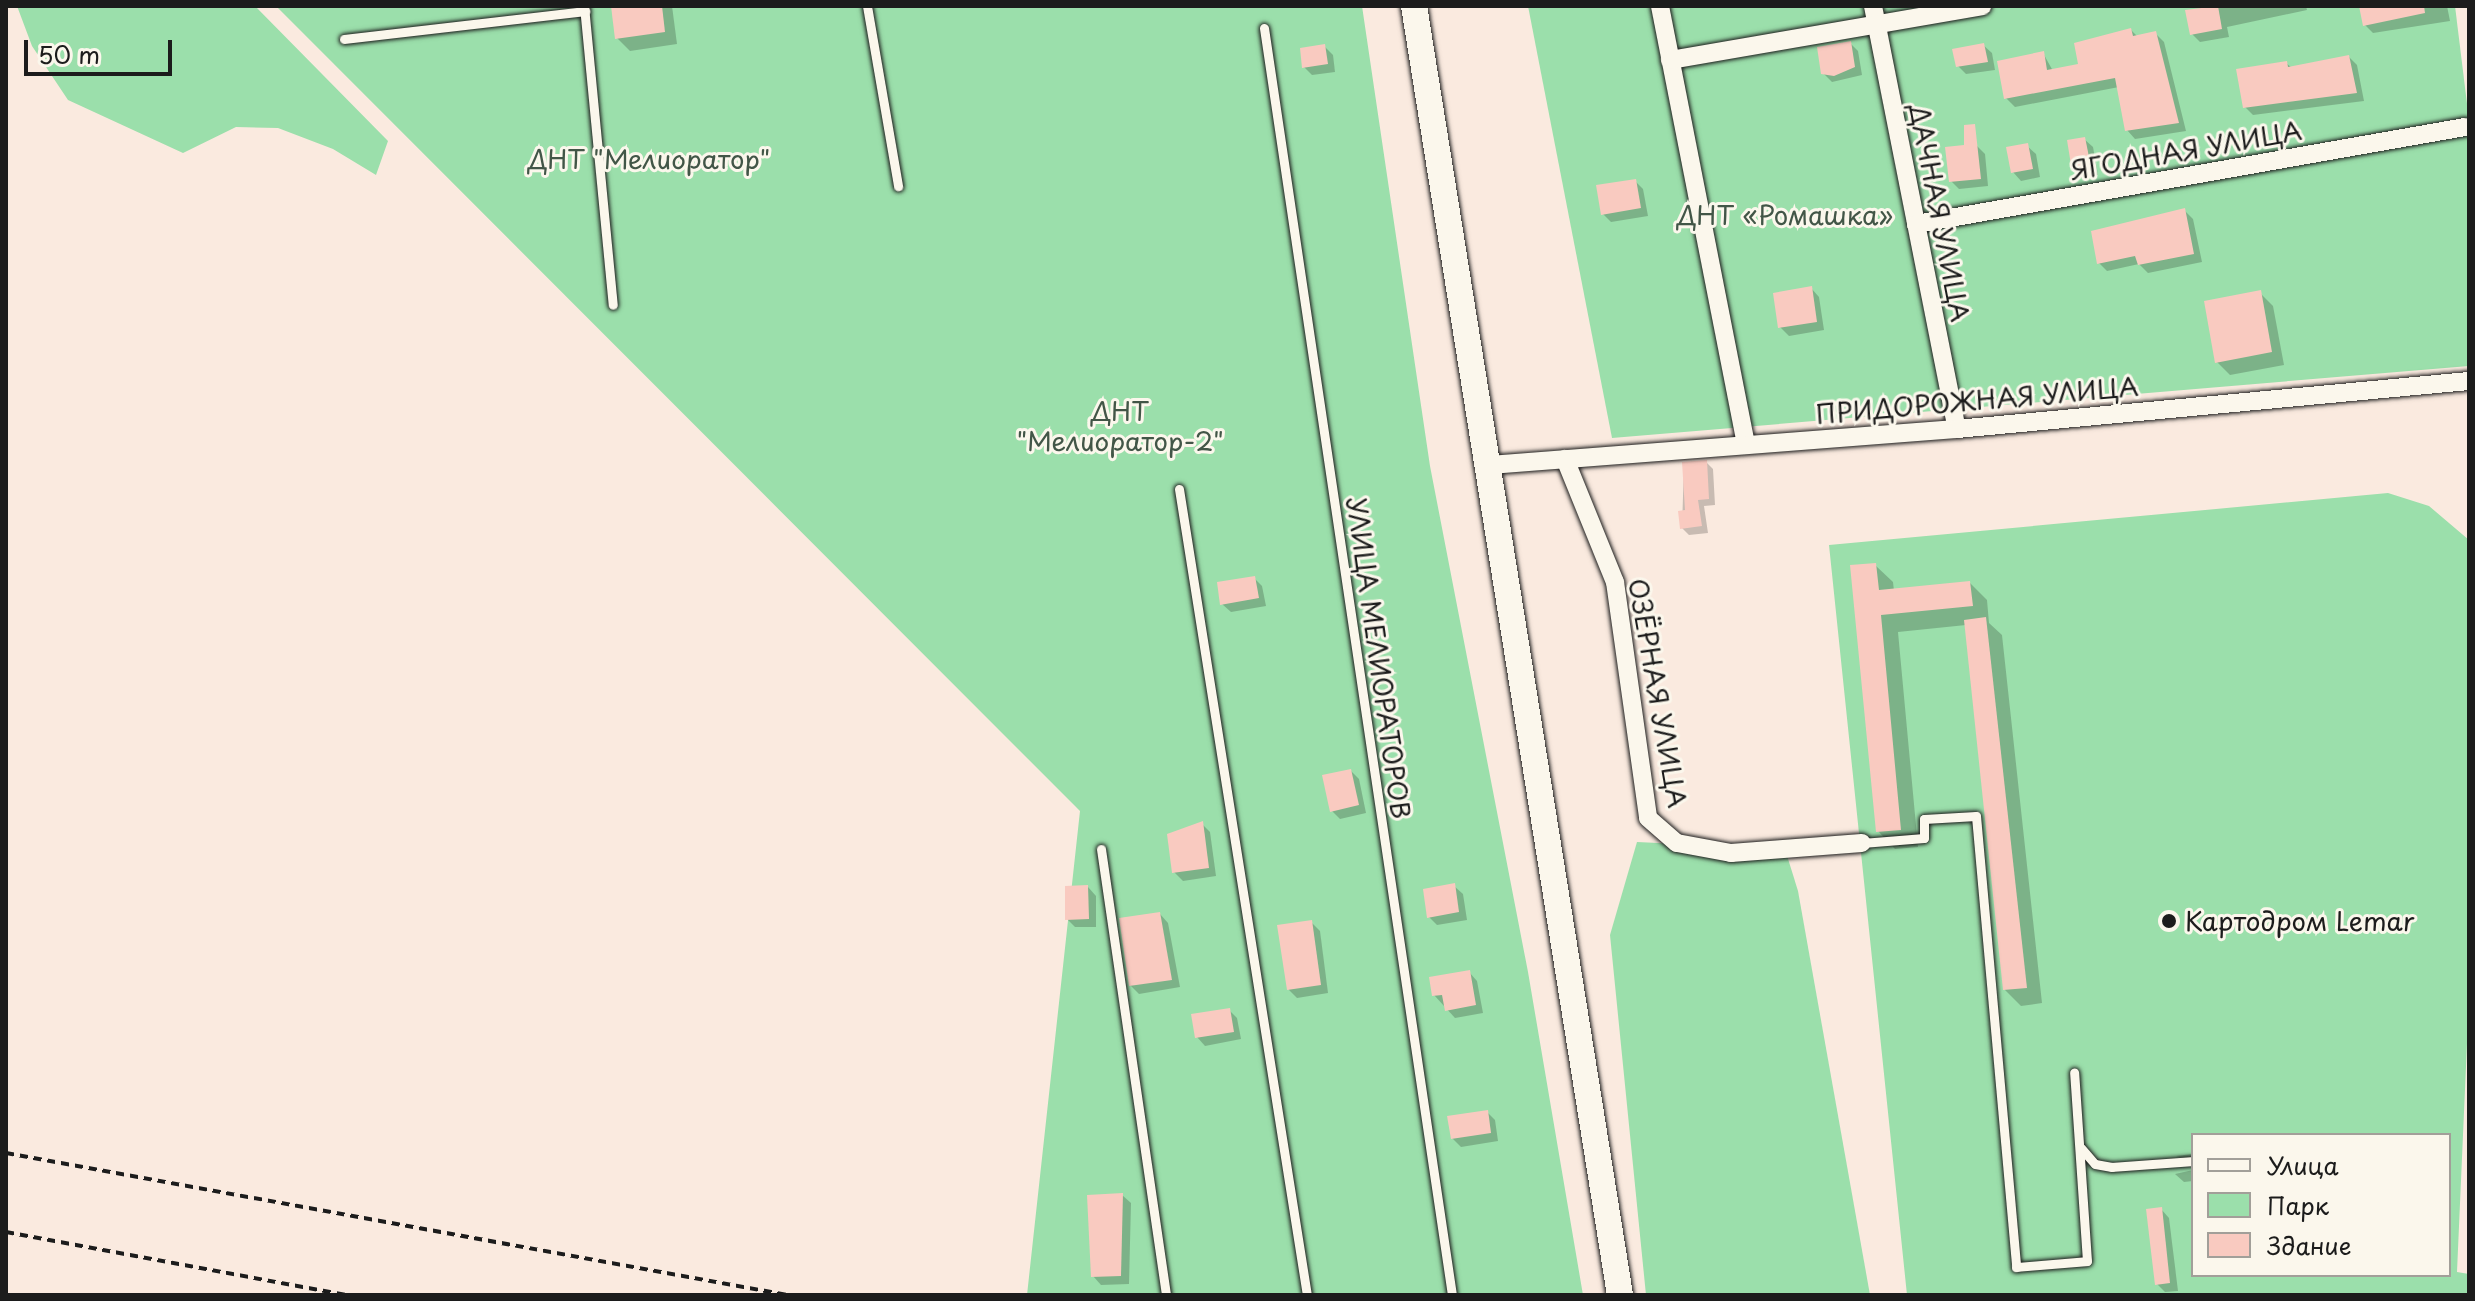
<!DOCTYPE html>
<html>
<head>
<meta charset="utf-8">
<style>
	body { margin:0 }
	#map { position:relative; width:2475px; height:1301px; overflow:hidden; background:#faeadf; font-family:"Playpen Sans",sans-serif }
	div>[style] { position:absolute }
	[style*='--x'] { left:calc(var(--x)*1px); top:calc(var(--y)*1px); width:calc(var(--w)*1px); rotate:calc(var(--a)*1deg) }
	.green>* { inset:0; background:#9bdfab }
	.shadow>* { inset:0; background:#0003 }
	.building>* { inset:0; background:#f9cac0 }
	.path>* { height:4px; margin-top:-2px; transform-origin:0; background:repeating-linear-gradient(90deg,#1c1c1c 0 8px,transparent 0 14px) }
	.roads { filter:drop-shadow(0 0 2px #1c1c1c) drop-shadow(0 0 2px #1c1c1c) }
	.service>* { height:9px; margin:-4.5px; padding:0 4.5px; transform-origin:4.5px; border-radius:4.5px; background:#fbf7ec }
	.minor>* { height:18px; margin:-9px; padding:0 9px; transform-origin:9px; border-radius:9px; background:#fbf7ec }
	.secondary>* { height:26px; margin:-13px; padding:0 13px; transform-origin:13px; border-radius:13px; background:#fbf7ec }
	.dots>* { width:22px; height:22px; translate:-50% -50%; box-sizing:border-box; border:4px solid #fbf7ec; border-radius:50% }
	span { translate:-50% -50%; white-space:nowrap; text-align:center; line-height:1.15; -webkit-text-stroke:6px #fbf7ec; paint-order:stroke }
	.street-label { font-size:26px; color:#1c1c1c }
	.park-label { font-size:26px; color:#425647 }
	.poi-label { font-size:26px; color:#1c1c1c }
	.left { translate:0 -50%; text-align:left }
	.frame { position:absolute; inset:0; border:8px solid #1c1c1c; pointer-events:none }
	.legend { position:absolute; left:2191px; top:1133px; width:260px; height:144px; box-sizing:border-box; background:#fbf7ec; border:2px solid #a29f99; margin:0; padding:10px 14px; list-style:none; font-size:24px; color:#1c1c1c }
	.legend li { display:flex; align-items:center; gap:16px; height:40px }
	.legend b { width:40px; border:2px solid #a29f99 }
	.scale { position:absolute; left:24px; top:40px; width:148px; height:36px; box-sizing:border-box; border:4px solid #1c1c1c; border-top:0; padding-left:10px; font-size:24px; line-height:28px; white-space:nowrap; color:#1c1c1c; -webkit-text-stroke:6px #fbf7ec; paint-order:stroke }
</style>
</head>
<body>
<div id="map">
	<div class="green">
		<div style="clip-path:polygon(17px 6px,255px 6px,388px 141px,376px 175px,333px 149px,278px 128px,236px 127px,183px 153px,68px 100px,32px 46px)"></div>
		<div style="clip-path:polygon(276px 6px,1362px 6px,1430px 466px,1528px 972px,1583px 1295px,1027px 1295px,1080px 811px)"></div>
		<div style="clip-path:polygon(1528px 6px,2455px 6px,2469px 120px,2469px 366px,1612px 438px)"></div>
		<div style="clip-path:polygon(evenodd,2388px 493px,2429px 506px,2469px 540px,2469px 998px,2457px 1272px,2469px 1274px,2468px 1295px,1907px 1295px,1829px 545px,2388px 493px,2193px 1135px,2449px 1135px,2449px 1275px,2193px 1275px,2193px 1135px)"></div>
		<div style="clip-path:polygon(1637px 842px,1785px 849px,1798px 891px,1870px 1295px,1646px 1295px,1610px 935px)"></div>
	</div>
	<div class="shadow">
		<div style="clip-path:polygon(613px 6px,672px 6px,677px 44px,630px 51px,617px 38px)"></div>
		<div style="clip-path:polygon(2215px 6px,2306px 6px,2307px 10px,2227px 27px,2229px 37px,2200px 42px,2192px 34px,2187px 11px)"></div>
		<div style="clip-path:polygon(2361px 6px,2447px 6px,2450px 21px,2373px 33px,2365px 25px)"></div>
		<div style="clip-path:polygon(2131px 30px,2138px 37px,2156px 34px,2164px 42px,2186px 131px,2135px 139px,2127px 130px,2119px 87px,2015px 107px,2006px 98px,2043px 53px,2053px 71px,2080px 65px)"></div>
		<div style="clip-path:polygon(1850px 43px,1858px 51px,1862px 75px,1832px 82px,1823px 73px)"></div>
		<div style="clip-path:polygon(1983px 45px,1992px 53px,1995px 70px,1966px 74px,1958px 66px)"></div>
		<div style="clip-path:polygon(1324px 46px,1333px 55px,1335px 72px,1312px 75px,1304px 67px)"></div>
		<div style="clip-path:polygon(2349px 57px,2357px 65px,2364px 101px,2253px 115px,2245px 107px,2286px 63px,2292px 68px)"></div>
		<div style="clip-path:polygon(2084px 139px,2093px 147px,2098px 175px,2082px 178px,2074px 170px)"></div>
		<div style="clip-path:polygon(1977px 146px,1985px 154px,1988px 186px,1959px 189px,1951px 181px)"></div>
		<div style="clip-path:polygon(2027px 146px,2036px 154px,2040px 177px,2021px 181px,2013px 172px)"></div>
		<div style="clip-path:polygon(1635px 181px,1643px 189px,1648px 216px,1611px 222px,1603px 214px)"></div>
		<div style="clip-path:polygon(2184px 210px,2193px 219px,2202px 262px,2148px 273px,2139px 264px,2107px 271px,2099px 263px)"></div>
		<div style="clip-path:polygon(1811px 288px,1819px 297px,1824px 330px,1789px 336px,1780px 327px)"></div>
		<div style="clip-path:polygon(2260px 293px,2273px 306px,2284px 365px,2230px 375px,2217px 362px)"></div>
		<div style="clip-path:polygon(1706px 462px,1713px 469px,1715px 505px,1704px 506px,1708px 533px,1689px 535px,1682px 528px,1684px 464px)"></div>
		<div style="clip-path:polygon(1875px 565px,1893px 582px,1894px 591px,1970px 583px,1987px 600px,1989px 623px,2002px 635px,2042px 1003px,2021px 1006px,2005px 990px,1966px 625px,1898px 632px,1918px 847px,1895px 849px,1878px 831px)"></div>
		<div style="clip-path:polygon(1254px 578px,1262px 586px,1266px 606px,1231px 612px,1222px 604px)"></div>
		<div style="clip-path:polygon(1351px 771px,1359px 779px,1366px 813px,1340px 819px,1332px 811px)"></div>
		<div style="clip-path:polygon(1202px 824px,1210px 832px,1216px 876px,1183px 881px,1174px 872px)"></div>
		<div style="clip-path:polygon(1454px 886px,1463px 894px,1467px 920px,1437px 925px,1429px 917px)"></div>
		<div style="clip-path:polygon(1088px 887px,1096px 896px,1096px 927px,1075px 927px,1067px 919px)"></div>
		<div style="clip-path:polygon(1160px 914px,1168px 923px,1180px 987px,1139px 994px,1130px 985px)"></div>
		<div style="clip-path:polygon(1311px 922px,1320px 931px,1328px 993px,1297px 998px,1289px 990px)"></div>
		<div style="clip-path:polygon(1469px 972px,1477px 981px,1483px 1013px,1455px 1018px,1434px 995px)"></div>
		<div style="clip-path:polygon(1229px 1010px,1237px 1018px,1241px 1039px,1205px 1046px,1197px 1037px)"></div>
		<div style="clip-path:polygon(1487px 1112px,1495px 1120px,1498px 1141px,1461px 1147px,1452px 1138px)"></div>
		<div style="clip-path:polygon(2193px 1154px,2193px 1161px,2176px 1156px)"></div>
		<div style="clip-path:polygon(2193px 1170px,2193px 1181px,2184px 1182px,2175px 1174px)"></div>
		<div style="clip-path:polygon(1122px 1195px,1131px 1203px,1129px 1284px,1101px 1285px,1093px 1276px)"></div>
		<div style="clip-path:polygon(2161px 1209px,2169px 1218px,2178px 1291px,2165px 1292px,2157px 1284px)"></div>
	</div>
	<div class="building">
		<div style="clip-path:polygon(611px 6px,662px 6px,665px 32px,615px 39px)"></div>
		<div style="clip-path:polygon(2218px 6px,2222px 29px,2190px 35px,2185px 10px)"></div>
		<div style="clip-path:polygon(2359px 6px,2424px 6px,2425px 13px,2363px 26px)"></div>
		<div style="clip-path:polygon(2131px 28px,2133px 36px,2156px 31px,2179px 123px,2125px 131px,2115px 78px,2004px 99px,1997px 61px,2044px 51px,2047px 70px,2078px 64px,2074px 43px)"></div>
		<div style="clip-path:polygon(1851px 41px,1855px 67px,1834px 76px,1821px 74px,1817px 47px)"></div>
		<div style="clip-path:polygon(1984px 43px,1988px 62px,1956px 67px,1952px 49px)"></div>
		<div style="clip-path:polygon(1325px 44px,1328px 64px,1302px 68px,1300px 48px)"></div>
		<div style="clip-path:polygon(2349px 55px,2357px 93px,2243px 108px,2236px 69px,2287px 61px,2288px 67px)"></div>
		<div style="clip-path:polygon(1975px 124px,1981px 179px,1949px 182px,1945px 147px,1964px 145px,1964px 125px)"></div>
		<div style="clip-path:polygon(2085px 137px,2091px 167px,2072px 171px,2067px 140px)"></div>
		<div style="clip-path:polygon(2028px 143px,2033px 169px,2011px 173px,2006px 147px)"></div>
		<div style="clip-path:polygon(1636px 179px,1641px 208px,1601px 215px,1596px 185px)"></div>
		<div style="clip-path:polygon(2185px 208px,2194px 254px,2138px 265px,2135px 256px,2097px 264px,2091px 231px)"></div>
		<div style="clip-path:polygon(1812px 286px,1817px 322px,1778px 328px,1773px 293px)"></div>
		<div style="clip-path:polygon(2261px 290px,2272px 352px,2215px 363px,2204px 301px)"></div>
		<div style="clip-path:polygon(1707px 460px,1709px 499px,1698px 500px,1702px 526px,1680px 529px,1678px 511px,1685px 510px,1682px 462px)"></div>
		<div style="clip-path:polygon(1876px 563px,1879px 590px,1970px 581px,1973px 606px,1881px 615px,1901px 830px,1876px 832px,1850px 565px)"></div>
		<div style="clip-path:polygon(1255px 576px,1259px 598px,1220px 605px,1217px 582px)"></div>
		<div style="clip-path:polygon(1986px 617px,2027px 988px,2003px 990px,1964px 620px)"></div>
		<div style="clip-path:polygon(1351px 769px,1359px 805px,1330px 812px,1322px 775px)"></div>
		<div style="clip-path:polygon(1203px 821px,1209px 868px,1172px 873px,1167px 834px)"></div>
		<div style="clip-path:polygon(1455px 883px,1459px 912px,1427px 918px,1423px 889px)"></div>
		<div style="clip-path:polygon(1088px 885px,1089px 919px,1065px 920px,1065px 886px)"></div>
		<div style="clip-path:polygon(1160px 912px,1172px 980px,1129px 986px,1119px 918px)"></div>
		<div style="clip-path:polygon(1312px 920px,1321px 985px,1287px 990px,1277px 925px)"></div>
		<div style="clip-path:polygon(1470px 970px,1476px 1005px,1445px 1011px,1442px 995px,1432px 996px,1429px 977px)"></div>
		<div style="clip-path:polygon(1230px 1008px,1234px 1032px,1195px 1038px,1191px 1014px)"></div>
		<div style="clip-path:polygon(1488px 1110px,1491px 1133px,1451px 1139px,1447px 1116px)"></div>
		<div style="clip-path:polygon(1123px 1193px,1121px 1276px,1091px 1277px,1087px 1195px)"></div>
		<div style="clip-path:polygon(2162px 1207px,2170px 1283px,2155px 1285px,2146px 1209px)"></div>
	</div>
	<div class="path">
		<div style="--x:6;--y:1153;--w:794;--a:10.3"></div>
		<div style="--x:6;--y:1232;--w:346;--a:10.5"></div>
	</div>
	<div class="roads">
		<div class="service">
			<div style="--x:584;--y:6;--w:300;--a:84.5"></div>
			<div style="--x:867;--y:6;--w:183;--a:80.2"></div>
			<div style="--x:1264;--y:28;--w:1281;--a:81.56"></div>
			<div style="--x:344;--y:39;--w:243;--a:-6.6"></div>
			<div style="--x:1179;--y:489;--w:816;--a:80.98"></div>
			<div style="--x:1862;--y:843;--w:62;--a:-4.6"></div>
			<div style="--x:1924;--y:838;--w:19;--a:-90"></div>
			<div style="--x:1924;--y:819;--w:52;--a:-3.3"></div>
			<div style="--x:1976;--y:816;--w:453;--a:84.9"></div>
			<div style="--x:2016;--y:1267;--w:71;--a:-4.8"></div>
			<div style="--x:2087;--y:1261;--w:189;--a:-93.9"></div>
			<div style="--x:1101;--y:849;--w:451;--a:81.7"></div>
			<div style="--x:2081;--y:1148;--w:21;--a:49"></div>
			<div style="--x:2095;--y:1164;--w:17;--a:10"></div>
			<div style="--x:2112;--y:1167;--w:81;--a:-4.2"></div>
		</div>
		<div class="minor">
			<div style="--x:1660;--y:6;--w:447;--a:78.9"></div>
			<div style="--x:1873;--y:6;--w:431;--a:78.8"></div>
			<div style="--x:1670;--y:60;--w:317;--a:-9.8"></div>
			<div style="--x:1916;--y:224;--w:558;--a:-10.02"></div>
			<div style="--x:1565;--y:459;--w:133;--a:67.9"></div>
			<div style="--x:1615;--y:582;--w:238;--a:82"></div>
			<div style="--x:1648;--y:818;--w:38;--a:41"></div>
			<div style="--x:1677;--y:843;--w:55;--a:10.5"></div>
			<div style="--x:1731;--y:853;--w:131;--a:-4.4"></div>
			<div style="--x:1489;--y:465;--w:469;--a:-4.4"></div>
			<div style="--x:1957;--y:429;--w:514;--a:-5.36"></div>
		</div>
		<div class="secondary">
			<div style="--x:1414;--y:6;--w:1305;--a:80.92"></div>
		</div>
	</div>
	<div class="dots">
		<div style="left:2169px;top:921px;background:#1c1c1c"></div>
	</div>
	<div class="street-label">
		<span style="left:2186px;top:150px;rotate:-10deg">ЯГОДНАЯ УЛИЦА</span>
		<span style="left:1940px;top:213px;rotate:79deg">ДАЧНАЯ УЛИЦА</span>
		<span style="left:1977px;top:400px;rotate:-5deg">ПРИДОРОЖНАЯ УЛИЦА</span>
		<span style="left:1379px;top:658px;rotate:82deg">УЛИЦА МЕЛИОРАТОРОВ</span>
		<span style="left:1658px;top:693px;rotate:80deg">ОЗЁРНАЯ УЛИЦА</span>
	</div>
	<div class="park-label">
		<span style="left:649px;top:159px">ДНТ "Мелиоратор"</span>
		<span style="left:1785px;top:215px">ДНТ «Ромашка»</span>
		<span style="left:1120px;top:426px">ДНТ<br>"Мелиоратор-2"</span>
	</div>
	<div class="poi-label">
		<span class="left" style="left:2185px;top:921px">Картодром Lemar</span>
	</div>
	<div class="frame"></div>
	<ul class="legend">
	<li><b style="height:10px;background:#fbf7ec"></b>Улица</li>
	<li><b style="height:22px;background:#9bdfab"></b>Парк</li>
	<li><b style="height:22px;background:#f9cac0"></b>Здание</li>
	</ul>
	<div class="scale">50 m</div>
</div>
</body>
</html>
